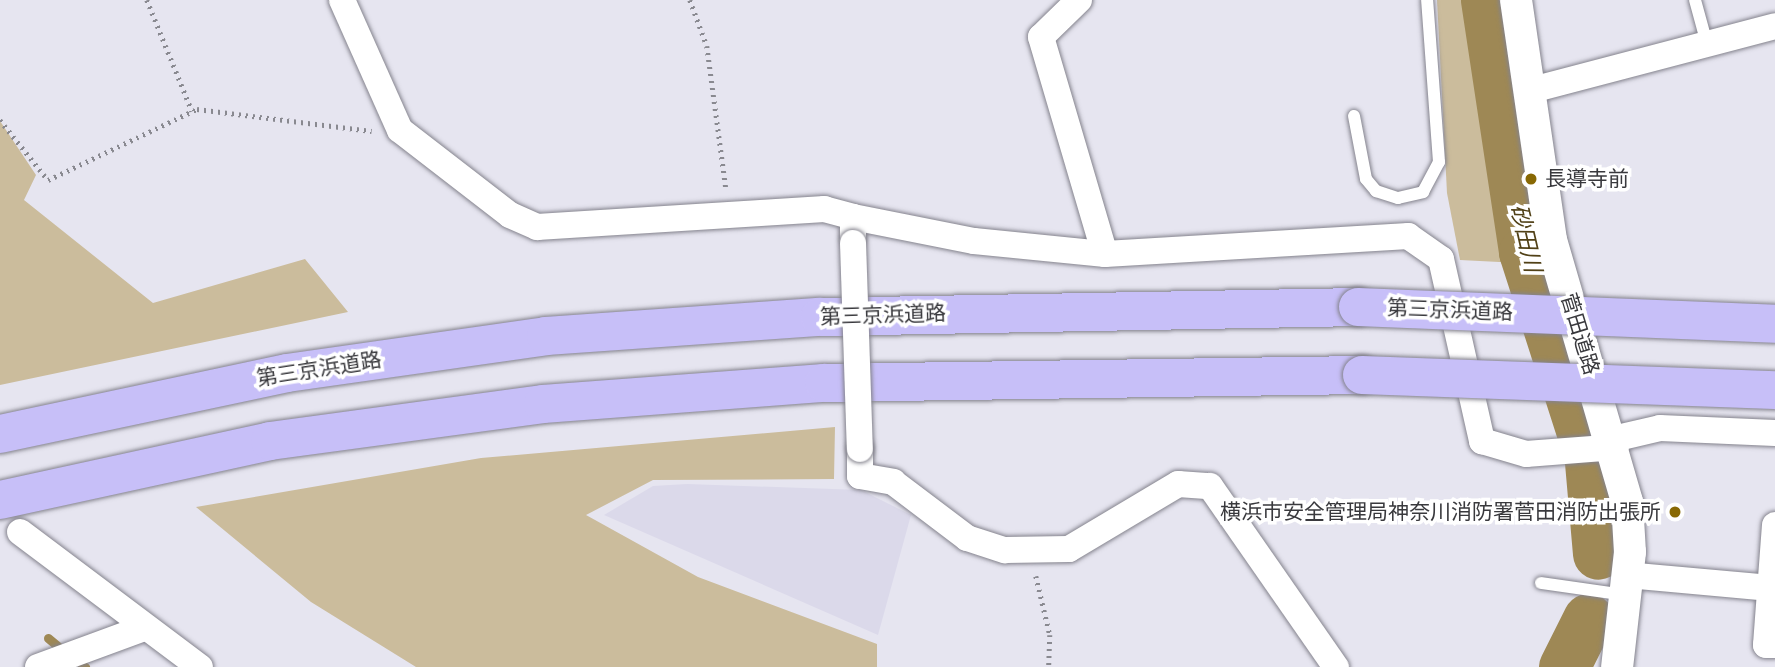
<!DOCTYPE html>
<html>
<head>
<meta charset="utf-8">
<style>
	body { margin:0 }
	#map { position:relative; width:1775px; height:667px; overflow:hidden; background:#e6e5f0; font-family:"Space Grotesk","Noto Sans JP",sans-serif }
	div>[style] { position:absolute }
	[style*='--x'] { left:calc(var(--x)*1px); top:calc(var(--y)*1px); width:calc(var(--w)*1px); rotate:calc(var(--a)*1deg) }
	.built>* { inset:0; background:#dbd9ea }
	.green>* { inset:0; background:#cbbc9c }
	.stream>* { height:9px; margin:-4.5px; padding:0 4.5px; transform-origin:4.5px; border-radius:4.5px; background:#9e8855 }
	.river>* { height:51px; margin:-25.5px; padding:0 25.5px; transform-origin:25.5px; border-radius:25.5px; background:#9e8855 }
	.path>* { height:4.5px; margin-top:-2.25px; transform-origin:0; background:repeating-linear-gradient(90deg,#898990 0 2px,transparent 0 7px) }
	.roads { filter:drop-shadow(0 0 2px #84838d) drop-shadow(0 0 2px #84838d) }
	.service>* { height:12px; margin:-6px; padding:0 6px; transform-origin:6px; border-radius:6px; background:#fff }
	.minor>* { height:26px; margin:-13px; padding:0 13px; transform-origin:13px; border-radius:13px; background:#fff }
	.tertiary>* { height:32px; margin:-16px; padding:0 16px; transform-origin:16px; border-radius:16px; background:#fff }
	.motorway>* { height:38px; margin:-19px; padding:0 19px; transform-origin:19px; border-radius:19px; background:#c7bff8 }
	.bridges { filter:drop-shadow(0 0 2px #84838d) drop-shadow(0 0 2px #84838d) }
	.minor-bridge>* { height:26px; margin:-13px; padding:0 13px; transform-origin:13px; border-radius:13px; background:#fff }
	.motorway-bridge>* { height:38px; margin:-19px; padding:0 19px; transform-origin:19px; border-radius:19px; background:#c7bff8 }
	.dots>* { width:19px; height:19px; translate:-50% -50%; box-sizing:border-box; border:4px solid #fff; border-radius:50% }
	span { translate:-50% -50%; white-space:nowrap; text-align:center; line-height:1.15; -webkit-text-stroke:7px #fff; paint-order:stroke }
	.poi-label { font-size:21px; color:#39393d }
	.left { translate:0 -50%; text-align:left }
	.right { translate:-100% -50%; text-align:right }
	.street-label { font-size:21px; color:#39393d }
	.water-label { font-size:23px; color:#514117; font-style:italic }
</style>
</head>
<body>
<div id="map">
	<div class="built">
		<div style="clip-path:polygon(687px 484px,861px 490px,911px 515px,878px 635px,604px 515px,653px 486px)"></div>
	</div>
	<div class="green">
		<div style="clip-path:polygon(1437px 0,1480px 0,1519px 263px,1460px 260px,1447px 193px)"></div>
		<div style="clip-path:polygon(0 121px,36px 175px,24px 200px,153px 303px,305px 259px,348px 312px,0 385px)"></div>
		<div style="clip-path:polygon(835px 427px,834px 479px,653px 480px,586px 515px,698px 577px,877px 644px,877px 667px,416px 667px,311px 602px,196px 507px,481px 458px)"></div>
	</div>
	<div class="stream">
		<div style="--x:48;--y:638;--w:16;--a:40"></div>
		<div style="--x:82;--y:665;--w:4;--a:34"></div>
	</div>
	<div class="river">
		<div style="--x:1486;--y:0;--w:255;--a:81.4"></div>
		<div style="--x:1524;--y:252;--w:187;--a:72.2"></div>
		<div style="--x:1590;--y:462;--w:92;--a:85"></div>
		<div style="--x:1564;--y:667;--w:54;--a:-63.4"></div>
	</div>
	<div class="path">
		<div style="--x:147;--y:0;--w:120;--a:67.9"></div>
		<div style="--x:690;--y:0;--w:49;--a:69.7"></div>
		<div style="--x:707;--y:46;--w:144;--a:82.4"></div>
		<div style="--x:0;--y:120;--w:77;--a:51.3"></div>
		<div style="--x:48;--y:180;--w:165;--a:-25.5"></div>
		<div style="--x:197;--y:109;--w:176;--a:7.2"></div>
		<div style="--x:1036;--y:576;--w:61;--a:76.7"></div>
		<div style="--x:1050;--y:635;--w:32;--a:92"></div>
	</div>
	<div class="roads">
		<div class="service">
			<div style="--x:1695;--y:0;--w:46;--a:74.7"></div>
			<div style="--x:1354;--y:116;--w:64;--a:79.2"></div>
			<div style="--x:1366;--y:179;--w:16;--a:50"></div>
			<div style="--x:1376;--y:191;--w:23;--a:18"></div>
			<div style="--x:1398;--y:198;--w:26;--a:-13"></div>
			<div style="--x:1423;--y:192;--w:34;--a:-62"></div>
			<div style="--x:1439;--y:162;--w:162;--a:-94.2"></div>
			<div style="--x:1541;--y:583;--w:85;--a:8.1"></div>
		</div>
		<div class="minor">
			<div style="--x:342;--y:0;--w:142;--a:66"></div>
			<div style="--x:400;--y:130;--w:139;--a:37.7"></div>
			<div style="--x:510;--y:215;--w:30;--a:24"></div>
			<div style="--x:537;--y:227;--w:288;--a:-3.6"></div>
			<div style="--x:824;--y:209;--w:30;--a:15"></div>
			<div style="--x:853;--y:217;--w:18;--a:90"></div>
			<div style="--x:1079;--y:0;--w:53;--a:135.8"></div>
			<div style="--x:1041;--y:37;--w:226;--a:73.6"></div>
			<div style="--x:1528;--y:91;--w:255;--a:-14.7"></div>
			<div style="--x:853;--y:217;--w:123;--a:11.2"></div>
			<div style="--x:974;--y:241;--w:132;--a:5.7"></div>
			<div style="--x:1105;--y:254;--w:304;--a:-3.4"></div>
			<div style="--x:1408;--y:236;--w:40;--a:34.9"></div>
			<div style="--x:1441;--y:259;--w:187;--a:77.3"></div>
			<div style="--x:1482;--y:441;--w:46;--a:16.5"></div>
			<div style="--x:1526;--y:454;--w:90;--a:-4.4"></div>
			<div style="--x:1613;--y:439;--w:48;--a:-13.2"></div>
			<div style="--x:1660;--y:428;--w:115;--a:2.5"></div>
			<div style="--x:860;--y:449;--w:27;--a:90"></div>
			<div style="--x:860;--y:476;--w:34;--a:10"></div>
			<div style="--x:893;--y:482;--w:93;--a:37.1"></div>
			<div style="--x:967;--y:538;--w:40;--a:18"></div>
			<div style="--x:1005;--y:550;--w:64;--a:-0.9"></div>
			<div style="--x:1069;--y:549;--w:127;--a:-30.8"></div>
			<div style="--x:1178;--y:484;--w:32;--a:4"></div>
			<div style="--x:1210;--y:486;--w:221;--a:55.2"></div>
			<div style="--x:1775;--y:525;--w:120;--a:94.3"></div>
			<div style="--x:1766;--y:645;--w:9;--a:0"></div>
			<div style="--x:20;--y:532;--w:225;--a:36.9"></div>
			<div style="--x:1627;--y:575;--w:145;--a:5.2"></div>
			<div style="--x:38;--y:667;--w:113;--a:-20.2"></div>
		</div>
		<div class="tertiary">
			<div style="--x:1516;--y:0;--w:243;--a:81.7"></div>
			<div style="--x:1551;--y:240;--w:273;--a:73.8"></div>
			<div style="--x:1627;--y:502;--w:50;--a:86.6"></div>
			<div style="--x:1630;--y:552;--w:116;--a:96.4"></div>
		</div>
		<div class="motorway">
			<div style="--x:0;--y:434;--w:293;--a:-12"></div>
			<div style="--x:287;--y:373;--w:262;--a:-8.1"></div>
			<div style="--x:546;--y:336;--w:275;--a:-4"></div>
			<div style="--x:820;--y:317;--w:538;--a:-1.06"></div>
			<div style="--x:0;--y:500;--w:276;--a:-12.3"></div>
			<div style="--x:270;--y:441;--w:275;--a:-7.7"></div>
			<div style="--x:543;--y:404;--w:282;--a:-4.3"></div>
			<div style="--x:824;--y:383;--w:538;--a:-0.85"></div>
		</div>
	</div>
	<div class="bridges">
		<div class="minor-bridge">
			<div style="--x:853;--y:243;--w:206;--a:88.1"></div>
		</div>
		<div class="motorway-bridge">
			<div style="--x:1358;--y:307;--w:417;--a:2.3"></div>
			<div style="--x:1362;--y:375;--w:413;--a:2.1"></div>
		</div>
	</div>
	<div class="dots">
		<div style="left:1531px;top:179px;background:#886804"></div>
		<div style="left:1675px;top:512px;background:#886804"></div>
	</div>
	<div class="poi-label">
		<span class="left" style="left:1545px;top:179px">長導寺前</span>
		<span class="right" style="left:1661px;top:512px">横浜市安全管理局神奈川消防署菅田消防出張所</span>
	</div>
	<div class="street-label">
		<span style="left:1450px;top:310px;rotate:2deg">第三京浜道路</span>
		<span style="left:883px;top:315px;rotate:-2deg">第三京浜道路</span>
		<span style="left:1580px;top:334px;rotate:73deg">菅田道路</span>
		<span style="left:319px;top:369px;rotate:-9deg">第三京浜道路</span>
	</div>
	<div class="water-label">
		<span style="left:1526px;top:238px;rotate:77deg">砂田川</span>
	</div>
</div>
</body>
</html>
